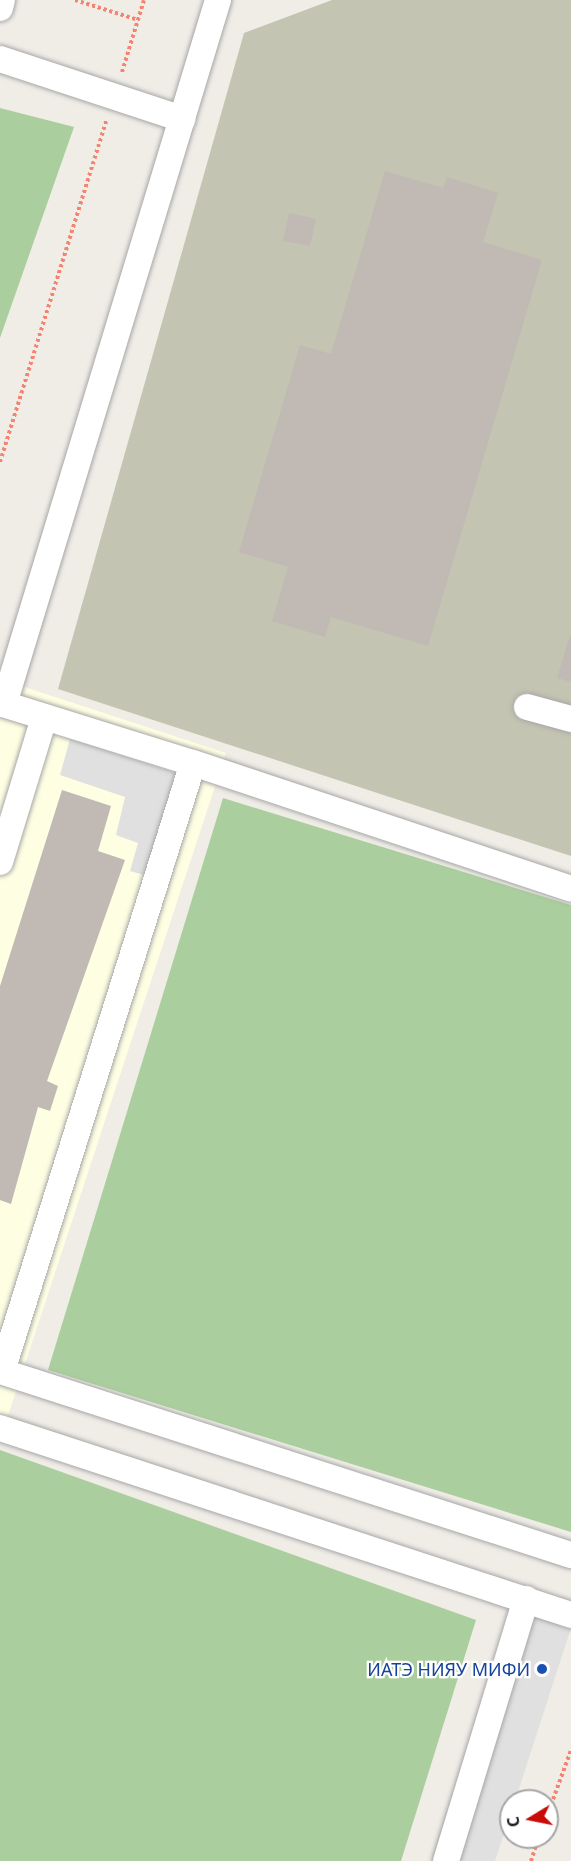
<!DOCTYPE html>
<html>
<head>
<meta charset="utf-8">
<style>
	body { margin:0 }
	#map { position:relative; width:571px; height:1861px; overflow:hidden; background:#f0ede7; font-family:"Noto Sans",sans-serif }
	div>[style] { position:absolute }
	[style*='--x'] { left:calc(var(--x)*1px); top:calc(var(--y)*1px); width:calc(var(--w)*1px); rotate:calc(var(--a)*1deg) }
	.education>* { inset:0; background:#fdfee2 }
	.construction>* { inset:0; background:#c4c4b2 }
	.forest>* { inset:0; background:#aace9d }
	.parking>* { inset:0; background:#e0e0e0 }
	.building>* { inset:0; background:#c1b9b3 }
	.path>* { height:4px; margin-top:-2px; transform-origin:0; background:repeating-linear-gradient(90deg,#f58372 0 3px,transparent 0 6px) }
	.roads { filter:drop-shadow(0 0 2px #a7a7a7) drop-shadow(0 0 2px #a7a7a7) }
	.minor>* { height:26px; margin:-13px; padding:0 13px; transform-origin:13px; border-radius:13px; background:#fff }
	.dots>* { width:16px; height:16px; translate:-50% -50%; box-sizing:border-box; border:3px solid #fff; border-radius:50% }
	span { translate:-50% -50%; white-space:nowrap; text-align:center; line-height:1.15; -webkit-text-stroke:4.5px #fff; paint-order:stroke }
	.transit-label { font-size:18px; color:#164399 }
	.right { translate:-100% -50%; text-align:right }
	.north { position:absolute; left:499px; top:1789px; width:60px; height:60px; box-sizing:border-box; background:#fff; border:2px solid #a6a6a6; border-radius:50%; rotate:260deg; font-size:16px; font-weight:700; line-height:24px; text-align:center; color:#202020 }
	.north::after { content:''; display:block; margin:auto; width:21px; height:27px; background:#c90c06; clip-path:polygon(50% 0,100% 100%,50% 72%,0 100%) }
</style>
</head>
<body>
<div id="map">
	<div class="education">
		<div style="clip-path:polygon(0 679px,226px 753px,0 1440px)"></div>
	</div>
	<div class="construction">
		<div style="clip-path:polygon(332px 0,571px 0,571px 856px,58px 689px,244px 33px)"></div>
	</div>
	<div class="forest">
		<div style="clip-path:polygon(0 108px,74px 127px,0 338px)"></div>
		<div style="clip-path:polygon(223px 798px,571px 905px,571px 1532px,48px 1370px)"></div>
		<div style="clip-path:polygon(0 1450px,476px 1620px,401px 1861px,0 1861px)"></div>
	</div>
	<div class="parking">
		<div style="clip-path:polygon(70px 739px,180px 774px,148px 876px,130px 871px,138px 843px,116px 835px,125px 797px,60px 775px)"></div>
		<div style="clip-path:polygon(511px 1605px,571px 1628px,515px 1801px,511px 1801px,511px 1812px,495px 1861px,431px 1861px)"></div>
	</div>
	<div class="building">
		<div style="clip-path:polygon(385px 171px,443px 188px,447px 177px,498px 193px,483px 242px,542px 260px,428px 646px,331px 617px,325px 637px,272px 621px,288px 567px,239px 552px,300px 345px,331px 354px)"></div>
		<div style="clip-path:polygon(289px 213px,316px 219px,310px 246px,283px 241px)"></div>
		<div style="clip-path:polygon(570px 635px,571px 635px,571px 682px,557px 678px)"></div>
		<div style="clip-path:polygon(62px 790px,111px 806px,98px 851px,125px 860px,47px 1081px,58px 1086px,50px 1111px,38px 1107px,11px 1204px,0 1200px,0 986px)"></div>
	</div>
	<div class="path">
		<div style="--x:75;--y:0;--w:66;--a:17.6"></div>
		<div style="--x:122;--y:72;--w:75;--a:-73"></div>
		<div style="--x:0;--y:462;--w:359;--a:-72.7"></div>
		<div style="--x:547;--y:1816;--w:70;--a:-70"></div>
		<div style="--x:531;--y:1861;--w:25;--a:-72"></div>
	</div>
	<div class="roads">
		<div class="minor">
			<div style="--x:0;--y:8;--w:8;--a:-76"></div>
			<div style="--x:0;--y:59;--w:192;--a:18.2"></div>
			<div style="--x:0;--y:703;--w:202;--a:17.3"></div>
			<div style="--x:193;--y:763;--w:398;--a:18.4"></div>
			<div style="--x:4;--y:704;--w:736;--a:-73.09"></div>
			<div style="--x:527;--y:707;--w:46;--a:15.3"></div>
			<div style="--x:0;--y:862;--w:151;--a:-73"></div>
			<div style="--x:0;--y:1371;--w:600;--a:17.86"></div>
			<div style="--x:2;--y:1371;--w:637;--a:-72.56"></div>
			<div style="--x:0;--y:1428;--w:601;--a:18.13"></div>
			<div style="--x:446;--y:1861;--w:274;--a:-73"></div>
		</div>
	</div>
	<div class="dots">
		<div style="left:542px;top:1669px;background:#1a4fb4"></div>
	</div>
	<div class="transit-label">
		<span class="right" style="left:530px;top:1669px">ИАТЭ НИЯУ МИФИ</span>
	</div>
	<div class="north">С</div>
</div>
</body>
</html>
